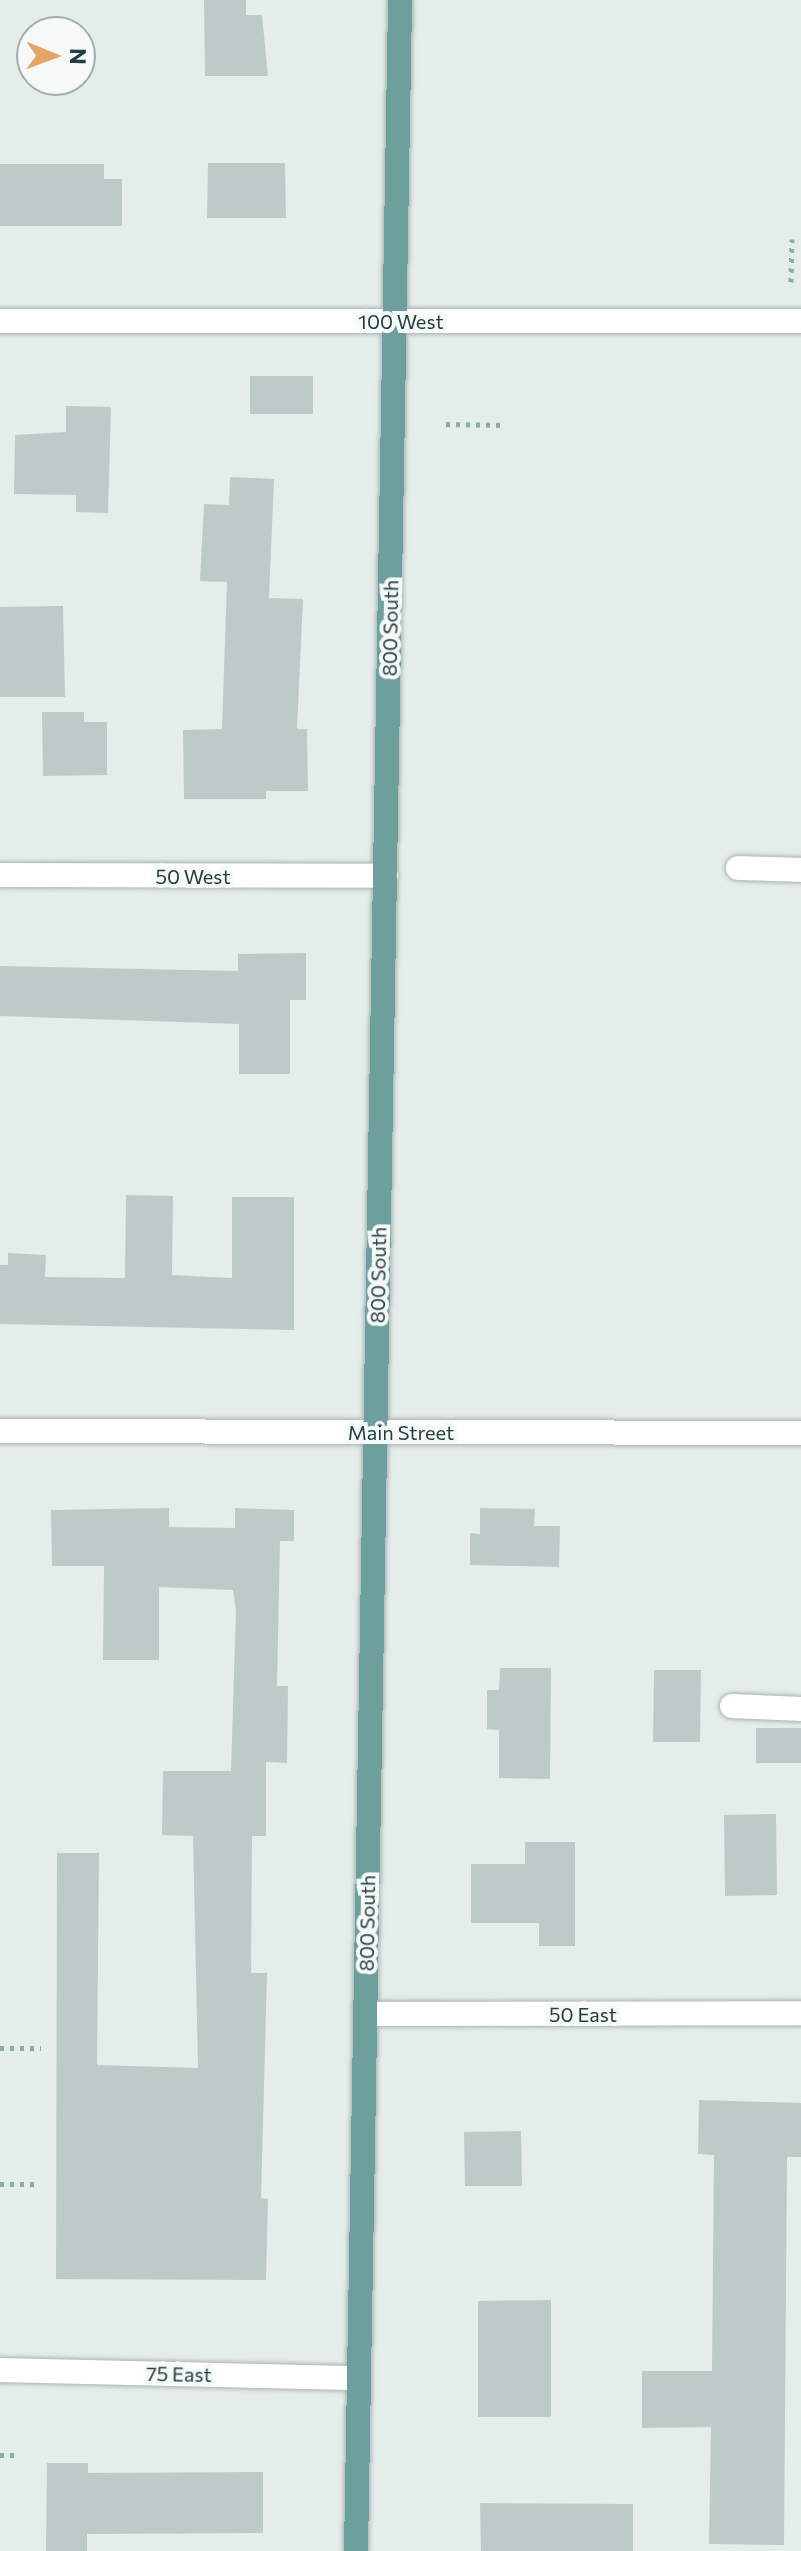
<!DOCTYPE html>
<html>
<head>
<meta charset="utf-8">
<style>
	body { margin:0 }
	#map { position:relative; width:801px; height:2551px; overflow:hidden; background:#e5edeb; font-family:Commissioner,sans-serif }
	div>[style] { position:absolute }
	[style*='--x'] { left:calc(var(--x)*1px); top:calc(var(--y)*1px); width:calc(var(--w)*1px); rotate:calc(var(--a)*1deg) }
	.building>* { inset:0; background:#bdcac8 }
	.path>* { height:5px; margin-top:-2.5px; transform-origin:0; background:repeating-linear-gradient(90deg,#88aeaa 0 4px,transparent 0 10px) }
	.roads { filter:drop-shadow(0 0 2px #a8b5b3) drop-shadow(0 0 2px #a8b5b3) }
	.minor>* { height:24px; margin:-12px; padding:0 12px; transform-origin:12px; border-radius:12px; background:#fff }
	.major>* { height:24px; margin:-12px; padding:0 12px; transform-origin:12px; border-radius:12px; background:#6d9f9d }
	span { translate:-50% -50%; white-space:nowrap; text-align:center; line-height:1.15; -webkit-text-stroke:8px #f5f9f8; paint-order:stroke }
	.street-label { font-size:20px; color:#253d3c }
	.north { position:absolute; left:16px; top:16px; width:80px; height:80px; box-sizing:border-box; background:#f5f9f8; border:2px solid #a2aead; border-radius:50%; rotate:91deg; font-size:22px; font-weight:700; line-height:32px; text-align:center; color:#253d3c }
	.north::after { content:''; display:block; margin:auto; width:28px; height:36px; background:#e7a468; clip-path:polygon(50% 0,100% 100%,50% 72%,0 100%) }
</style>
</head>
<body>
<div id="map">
	<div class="building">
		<div style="clip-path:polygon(204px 0,246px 0,246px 15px,262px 15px,268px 76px,205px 76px)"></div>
		<div style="clip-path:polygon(208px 163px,285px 163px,286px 218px,207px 218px)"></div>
		<div style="clip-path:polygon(0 164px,104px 164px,104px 179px,122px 179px,122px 226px,0 226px)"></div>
		<div style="clip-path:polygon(250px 376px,313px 376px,313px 414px,250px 414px)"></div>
		<div style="clip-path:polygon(66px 406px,111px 407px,108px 513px,76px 512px,76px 495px,14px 494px,15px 435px,66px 432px)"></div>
		<div style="clip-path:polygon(230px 477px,274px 479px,269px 598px,303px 599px,297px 729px,307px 729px,308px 791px,266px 791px,266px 799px,184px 799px,183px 730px,222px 729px,227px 582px,200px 581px,204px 504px,229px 505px)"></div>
		<div style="clip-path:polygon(63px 606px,65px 697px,0 697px,0 607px)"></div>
		<div style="clip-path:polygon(42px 712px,84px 712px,84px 722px,107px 722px,107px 775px,43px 776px)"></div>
		<div style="clip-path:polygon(306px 953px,306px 1000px,290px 1000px,290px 1074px,239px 1074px,239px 1024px,0 1016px,0 966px,238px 971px,238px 954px)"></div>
		<div style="clip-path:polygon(126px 1195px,173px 1196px,172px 1275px,232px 1278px,232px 1197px,294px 1197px,294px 1330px,0 1324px,0 1265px,8px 1265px,8px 1253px,46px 1255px,45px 1277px,125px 1278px)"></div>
		<div style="clip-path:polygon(169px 1508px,169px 1527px,235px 1528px,235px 1508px,294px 1510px,294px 1541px,280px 1541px,277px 1686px,288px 1686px,287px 1763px,266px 1762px,266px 1836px,252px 1836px,251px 1973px,267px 1973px,261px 2198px,268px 2199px,266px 2280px,56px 2279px,57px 1853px,99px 1853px,97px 2065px,198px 2068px,193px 1836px,162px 1835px,163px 1771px,231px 1771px,236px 1610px,233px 1590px,159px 1587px,159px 1660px,103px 1660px,104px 1566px,52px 1566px,51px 1510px)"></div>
		<div style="clip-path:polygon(480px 1508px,535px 1509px,534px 1526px,560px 1526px,559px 1567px,470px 1565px,470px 1533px,480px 1534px)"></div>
		<div style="clip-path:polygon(500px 1668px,551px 1668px,550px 1779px,499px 1778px,499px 1730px,487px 1729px,487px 1690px,499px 1690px)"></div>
		<div style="clip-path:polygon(654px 1670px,701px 1670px,700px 1742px,653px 1742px)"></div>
		<div style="clip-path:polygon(756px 1728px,801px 1728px,801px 1763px,756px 1763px)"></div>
		<div style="clip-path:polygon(776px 1814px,777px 1895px,725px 1896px,724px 1815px)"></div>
		<div style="clip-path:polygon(525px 1842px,575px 1842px,575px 1946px,539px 1946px,539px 1923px,471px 1923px,471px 1864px,525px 1864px)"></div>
		<div style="clip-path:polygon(699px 2100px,801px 2103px,801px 2157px,787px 2157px,784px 2545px,709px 2544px,711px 2427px,642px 2428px,642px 2371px,712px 2371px,714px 2155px,698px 2154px)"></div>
		<div style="clip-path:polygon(521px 2131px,522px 2186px,465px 2186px,464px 2132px)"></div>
		<div style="clip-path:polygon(551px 2300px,551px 2417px,478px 2417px,478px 2301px)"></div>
		<div style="clip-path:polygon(47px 2463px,88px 2463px,88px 2473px,263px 2472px,263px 2533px,87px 2534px,87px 2551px,46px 2551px)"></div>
		<div style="clip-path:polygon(480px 2503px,633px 2504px,633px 2551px,481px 2551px)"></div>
	</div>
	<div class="path">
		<div style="--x:791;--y:282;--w:43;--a:-88.7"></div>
		<div style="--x:446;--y:424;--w:58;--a:1"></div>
		<div style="--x:0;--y:2048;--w:41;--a:0"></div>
		<div style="--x:0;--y:2184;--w:38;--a:0"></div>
		<div style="--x:0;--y:2455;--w:16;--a:0"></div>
	</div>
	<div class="roads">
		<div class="minor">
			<div style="--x:0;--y:321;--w:801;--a:0"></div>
			<div style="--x:738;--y:868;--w:63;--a:1.8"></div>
			<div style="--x:0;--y:875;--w:386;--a:0.1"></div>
			<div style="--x:0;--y:1431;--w:801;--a:0.14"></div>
			<div style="--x:732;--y:1706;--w:69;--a:2.5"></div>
			<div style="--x:366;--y:2014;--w:435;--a:-0.1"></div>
			<div style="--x:0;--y:2370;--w:359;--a:1.3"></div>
		</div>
		<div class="major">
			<div style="--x:356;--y:2551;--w:2551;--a:-89.01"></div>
		</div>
	</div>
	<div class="street-label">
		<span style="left:401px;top:321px">100 West</span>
		<span style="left:390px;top:628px;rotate:-89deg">800 South</span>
		<span style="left:193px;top:876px">50 West</span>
		<span style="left:378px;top:1275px;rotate:-89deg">800 South</span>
		<span style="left:401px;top:1432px">Main Street</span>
		<span style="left:367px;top:1923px;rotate:-89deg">800 South</span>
		<span style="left:583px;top:2014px">50 East</span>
		<span style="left:179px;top:2374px;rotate:1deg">75 East</span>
	</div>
	<div class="north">N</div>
</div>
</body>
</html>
